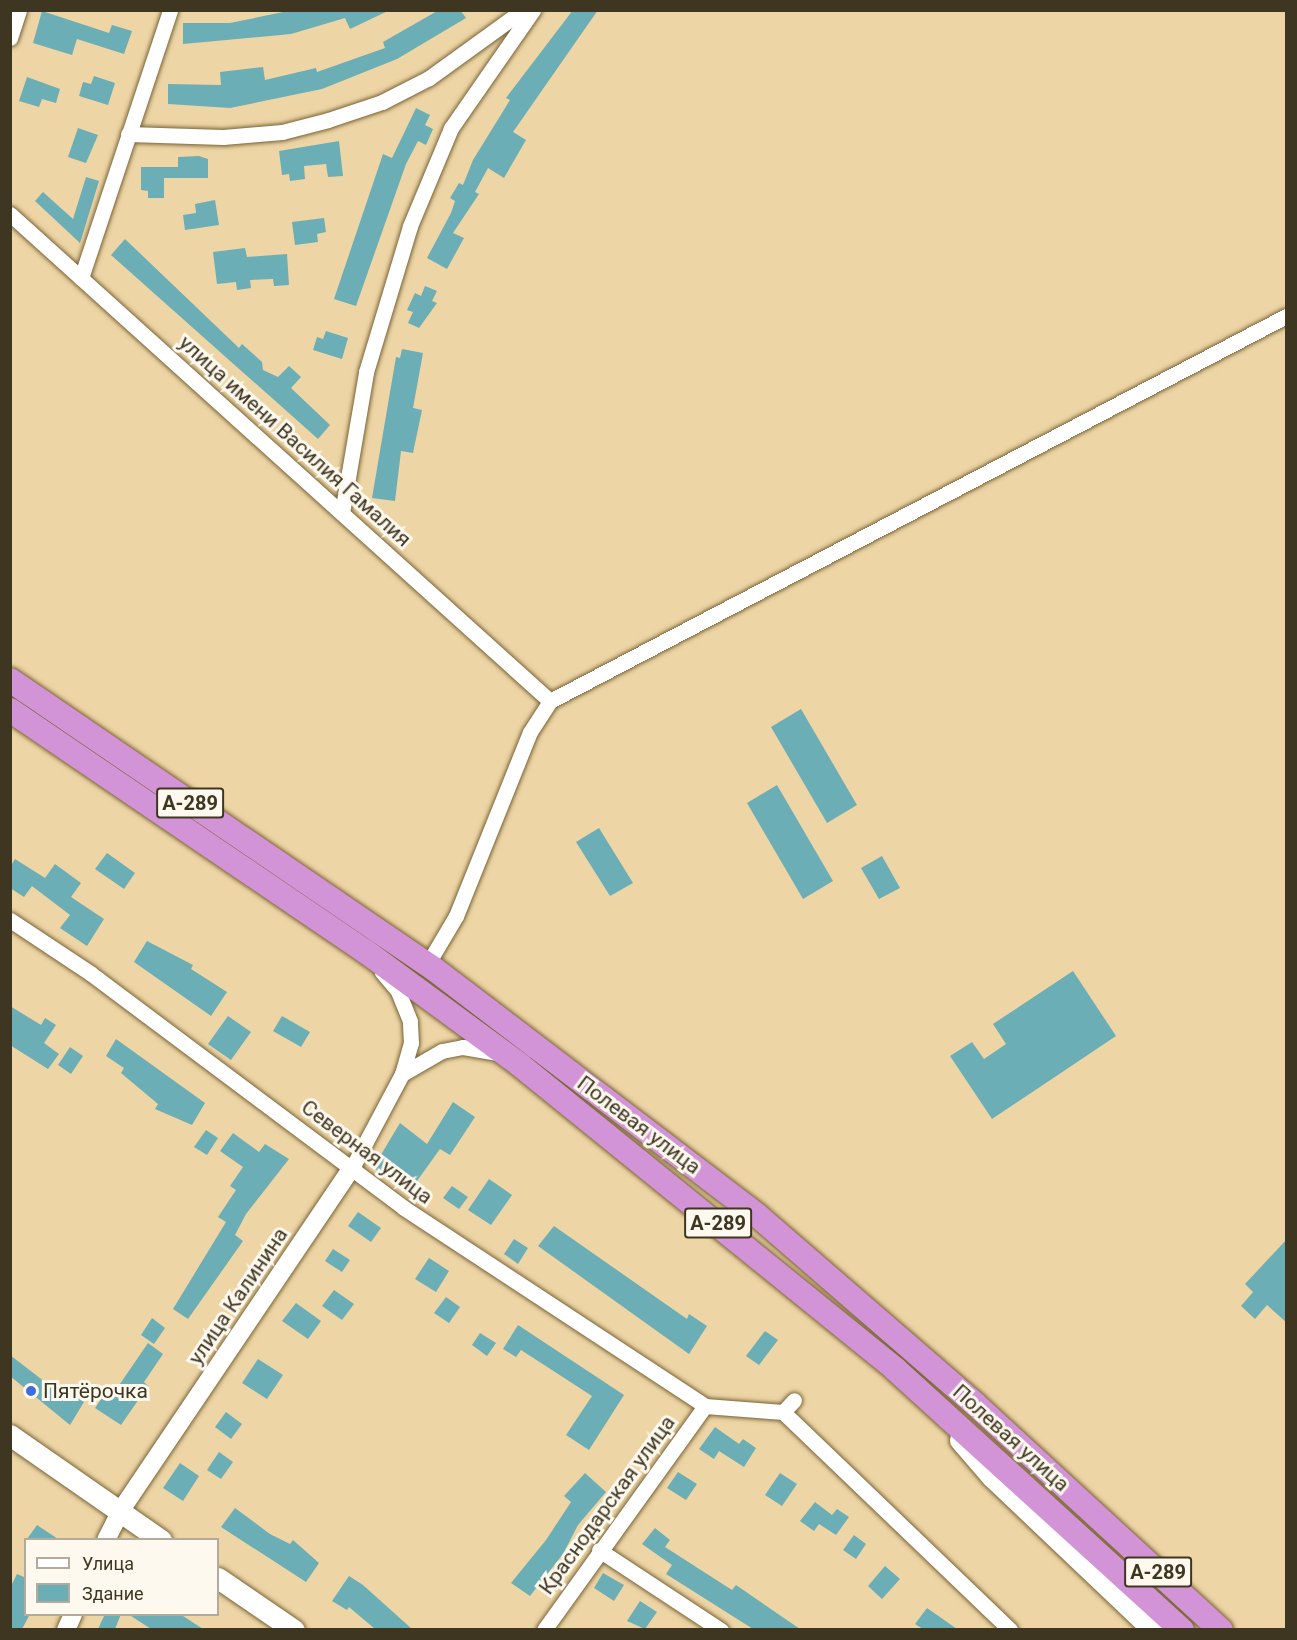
<!DOCTYPE html>
<html>
<head>
<meta charset="utf-8">
<style>
	body { margin:0 }
	#map { position:relative; width:1297px; height:1640px; overflow:hidden; background:#eed5a5; font-family:Roboto,sans-serif }
	div>[style] { position:absolute }
	[style*='--x'] { left:calc(var(--x)*1px); top:calc(var(--y)*1px); width:calc(var(--w)*1px); rotate:calc(var(--a)*1deg) }
	.building>* { inset:0; background:#6baeb5 }
	.roads { filter:drop-shadow(0 0 2px #786336) drop-shadow(0 0 2px #786336) }
	.minor>* { height:15px; margin:-7.5px; padding:0 7.5px; transform-origin:7.5px; border-radius:7.5px; background:#fff }
	.tertiary>* { height:18px; margin:-9px; padding:0 9px; transform-origin:9px; border-radius:9px; background:#fff }
	.secondary>* { height:21px; margin:-10.5px; padding:0 10.5px; transform-origin:10.5px; border-radius:10.5px; background:#fff }
	.trunk>* { height:24px; margin:-12px; padding:0 12px; transform-origin:12px; border-radius:12px; background:#d294d6 }
	.dots>* { width:16px; height:16px; translate:-50% -50%; box-sizing:border-box; border:3px solid #fef9ef; border-radius:50% }
	span { translate:-50% -50%; white-space:nowrap; text-align:center; line-height:1.15; -webkit-text-stroke:6px #fef9ef; paint-order:stroke }
	.shield-label span { padding:2px 4px; background:#fef9ef; border:2px solid; border-radius:4px; -webkit-text-stroke-width:0 }
	.shield-label { font-size:20px; color:#3f3622; font-weight:700 }
	.street-label { font-size:21px; color:#3f3622 }
	.poi-label { font-size:21px; color:#3f3622 }
	.left { translate:0 -50%; text-align:left }
	.frame { position:absolute; inset:0; border:12px solid #3f3622; pointer-events:none }
	.legend { position:absolute; left:24px; top:1538px; width:195px; height:78px; box-sizing:border-box; background:#fef9ef; border:2px solid #b2ab9d; margin:0; padding:8px 10px; list-style:none; font-size:18px; color:#3f3622 }
	.legend li { display:flex; align-items:center; gap:12px; height:30px }
	.legend b { width:30px; border:2px solid #b2ab9d }
</style>
</head>
<body>
<div id="map">
	<div class="building">
		<div style="clip-path:polygon(293px 10px,390px 10px,350px 29px,345px 18px,291px 34px,183px 44px,183px 23px,230px 23px)"></div>
		<div style="clip-path:polygon(439px 10px,460px 10px,466px 18px,397px 59px,322px 89px,230px 108px,168px 104px,168px 84px,221px 85px,220px 72px,263px 67px,265px 80px,316px 68px,317px 72px,385px 48px,383px 42px)"></div>
		<div style="clip-path:polygon(573px 10px,598px 10px,513px 132px,526px 140px,504px 178px,488px 168px,475px 192px,479px 194px,453px 233px,464px 238px,447px 269px,427px 258px,451px 213px,455px 201px,450px 198px,459px 183px,463px 185px,473px 160px,510px 100px,506px 98px)"></div>
		<div style="clip-path:polygon(42px 11px,109px 33px,112px 25px,132px 31px,124px 54px,77px 39px,72px 55px,33px 43px)"></div>
		<div style="clip-path:polygon(94px 76px,115px 83px,108px 105px,79px 96px,83px 82px,91px 84px)"></div>
		<div style="clip-path:polygon(27px 77px,60px 89px,56px 103px,42px 99px,39px 107px,19px 101px)"></div>
		<div style="clip-path:polygon(416px 108px,430px 115px,425px 125px,433px 129px,426px 145px,418px 141px,406px 164px,356px 306px,334px 299px,383px 154px,392px 158px)"></div>
		<div style="clip-path:polygon(78px 128px,98px 135px,86px 163px,68px 157px)"></div>
		<div style="clip-path:polygon(339px 141px,343px 176px,328px 177px,326px 164px,304px 166px,305px 179px,290px 181px,289px 174px,282px 175px,279px 151px)"></div>
		<div style="clip-path:polygon(199px 156px,208px 159px,208px 178px,164px 178px,164px 198px,148px 198px,148px 191px,141px 190px,141px 167px,178px 167px,178px 157px)"></div>
		<div style="clip-path:polygon(86px 177px,99px 181px,80px 243px,35px 201px,43px 192px,73px 219px)"></div>
		<div style="clip-path:polygon(215px 200px,219px 225px,185px 230px,183px 215px,196px 213px,195px 204px)"></div>
		<div style="clip-path:polygon(324px 218px,326px 232px,317px 234px,318px 242px,295px 245px,292px 222px)"></div>
		<div style="clip-path:polygon(125px 239px,239px 348px,242px 344px,262px 362px,263px 370px,278px 377px,289px 366px,301px 377px,291px 388px,330px 425px,318px 439px,111px 255px)"></div>
		<div style="clip-path:polygon(245px 248px,247px 257px,287px 254px,289px 285px,274px 286px,273px 279px,250px 280px,251px 288px,237px 290px,236px 282px,217px 284px,213px 252px)"></div>
		<div style="clip-path:polygon(425px 286px,437px 291px,432px 301px,437px 303px,419px 328px,408px 323px,413px 312px,407px 310px,415px 293px,421px 296px)"></div>
		<div style="clip-path:polygon(326px 331px,348px 338px,342px 359px,313px 350px,317px 337px,323px 339px)"></div>
		<div style="clip-path:polygon(402px 349px,423px 353px,413px 408px,422px 410px,413px 453px,401px 451px,395px 501px,372px 498px,396px 357px,400px 358px)"></div>
		<div style="clip-path:polygon(801px 709px,857px 805px,827px 823px,771px 727px)"></div>
		<div style="clip-path:polygon(777px 785px,833px 881px,803px 899px,747px 803px)"></div>
		<div style="clip-path:polygon(599px 828px,633px 883px,610px 896px,576px 842px)"></div>
		<div style="clip-path:polygon(107px 853px,135px 873px,124px 889px,95px 869px)"></div>
		<div style="clip-path:polygon(882px 856px,900px 888px,879px 899px,861px 868px)"></div>
		<div style="clip-path:polygon(15px 859px,45px 878px,55px 864px,81px 883px,71px 897px,104px 919px,87px 946px,60px 928px,70px 915px,32px 886px,24px 897px,10px 888px,10px 867px)"></div>
		<div style="clip-path:polygon(147px 941px,193px 965px,191px 969px,227px 992px,211px 1016px,134px 962px)"></div>
		<div style="clip-path:polygon(1073px 971px,1116px 1036px,992px 1119px,950px 1056px,972px 1042px,984px 1059px,1006px 1044px,993px 1024px)"></div>
		<div style="clip-path:polygon(10px 1006px,41px 1025px,45px 1018px,56px 1025px,44px 1043px,59px 1054px,48px 1069px,10px 1045px)"></div>
		<div style="clip-path:polygon(228px 1016px,251px 1032px,231px 1060px,208px 1044px)"></div>
		<div style="clip-path:polygon(282px 1016px,310px 1032px,301px 1047px,273px 1031px)"></div>
		<div style="clip-path:polygon(116px 1039px,205px 1103px,192px 1125px,155px 1109px,158px 1104px,121px 1073px,124px 1068px,106px 1056px)"></div>
		<div style="clip-path:polygon(70px 1047px,83px 1056px,71px 1074px,58px 1065px)"></div>
		<div style="clip-path:polygon(453px 1102px,475px 1117px,450px 1155px,440px 1149px,409px 1192px,373px 1168px,400px 1123px,427px 1144px)"></div>
		<div style="clip-path:polygon(206px 1130px,218px 1138px,207px 1155px,194px 1147px)"></div>
		<div style="clip-path:polygon(233px 1133px,259px 1152px,265px 1144px,289px 1159px,246px 1214px,235px 1235px,243px 1241px,188px 1319px,173px 1309px,226px 1222px,218px 1217px,236px 1190px,230px 1186px,243px 1167px,220px 1151px)"></div>
		<div style="clip-path:polygon(489px 1179px,512px 1195px,491px 1225px,468px 1210px)"></div>
		<div style="clip-path:polygon(452px 1186px,468px 1197px,459px 1209px,443px 1198px)"></div>
		<div style="clip-path:polygon(358px 1212px,381px 1228px,371px 1242px,348px 1226px)"></div>
		<div style="clip-path:polygon(554px 1226px,687px 1319px,689px 1314px,707px 1326px,689px 1354px,538px 1246px)"></div>
		<div style="clip-path:polygon(514px 1239px,528px 1248px,518px 1264px,504px 1254px)"></div>
		<div style="clip-path:polygon(1287px 1239px,1287px 1323px,1267px 1305px,1255px 1319px,1241px 1306px,1253px 1292px,1245px 1284px)"></div>
		<div style="clip-path:polygon(333px 1249px,350px 1260px,342px 1272px,325px 1261px)"></div>
		<div style="clip-path:polygon(429px 1258px,449px 1271px,436px 1292px,415px 1279px)"></div>
		<div style="clip-path:polygon(334px 1290px,354px 1304px,342px 1320px,322px 1306px)"></div>
		<div style="clip-path:polygon(446px 1297px,460px 1307px,449px 1323px,434px 1313px)"></div>
		<div style="clip-path:polygon(296px 1303px,321px 1321px,308px 1339px,282px 1321px)"></div>
		<div style="clip-path:polygon(152px 1318px,165px 1328px,154px 1344px,141px 1335px)"></div>
		<div style="clip-path:polygon(518px 1325px,624px 1395px,589px 1450px,566px 1435px,592px 1396px,521px 1350px,516px 1357px,503px 1349px)"></div>
		<div style="clip-path:polygon(765px 1331px,778px 1340px,759px 1365px,746px 1356px)"></div>
		<div style="clip-path:polygon(480px 1333px,496px 1343px,487px 1356px,472px 1345px)"></div>
		<div style="clip-path:polygon(148px 1343px,163px 1354px,144px 1382px,148px 1386px,121px 1425px,95px 1408px,103px 1396px,109px 1400px)"></div>
		<div style="clip-path:polygon(10px 1355px,58px 1392px,61px 1387px,84px 1402px,70px 1425px,10px 1376px)"></div>
		<div style="clip-path:polygon(258px 1359px,283px 1375px,267px 1399px,242px 1383px)"></div>
		<div style="clip-path:polygon(226px 1412px,242px 1424px,231px 1439px,215px 1427px)"></div>
		<div style="clip-path:polygon(715px 1427px,739px 1444px,743px 1439px,756px 1448px,744px 1467px,719px 1451px,714px 1459px,699px 1449px)"></div>
		<div style="clip-path:polygon(219px 1452px,233px 1462px,221px 1479px,207px 1470px)"></div>
		<div style="clip-path:polygon(180px 1463px,199px 1476px,183px 1501px,163px 1488px)"></div>
		<div style="clip-path:polygon(678px 1472px,697px 1484px,686px 1500px,667px 1488px)"></div>
		<div style="clip-path:polygon(585px 1473px,606px 1492px,578px 1525px,563px 1554px,530px 1596px,511px 1583px,546px 1540px,571px 1502px,564px 1496px)"></div>
		<div style="clip-path:polygon(780px 1473px,797px 1484px,782px 1506px,765px 1495px)"></div>
		<div style="clip-path:polygon(815px 1502px,832px 1515px,837px 1509px,849px 1517px,836px 1535px,819px 1524px,814px 1531px,800px 1521px)"></div>
		<div style="clip-path:polygon(235px 1508px,270px 1534px,290px 1544px,293px 1540px,319px 1563px,306px 1582px,221px 1527px)"></div>
		<div style="clip-path:polygon(37px 1525px,58px 1539px,27px 1539px)"></div>
		<div style="clip-path:polygon(655px 1528px,670px 1540px,665px 1547px,732px 1590px,736px 1585px,800px 1629px,753px 1629px,666px 1574px,672px 1565px,642px 1544px)"></div>
		<div style="clip-path:polygon(854px 1535px,866px 1544px,856px 1559px,843px 1550px)"></div>
		<div style="clip-path:polygon(885px 1566px,900px 1579px,882px 1599px,868px 1586px)"></div>
		<div style="clip-path:polygon(603px 1573px,624px 1585px,614px 1601px,594px 1588px)"></div>
		<div style="clip-path:polygon(17px 1574px,26px 1578px,26px 1614px,30px 1614px,22px 1629px,10px 1629px,10px 1588px)"></div>
		<div style="clip-path:polygon(349px 1576px,363px 1585px,412px 1629px,375px 1629px,349px 1607px,347px 1610px,332px 1601px)"></div>
		<div style="clip-path:polygon(640px 1601px,657px 1612px,645px 1629px,627px 1621px)"></div>
		<div style="clip-path:polygon(927px 1608px,957px 1629px,923px 1629px,915px 1624px)"></div>
		<div style="clip-path:polygon(105px 1614px,121px 1614px,115px 1629px,98px 1629px)"></div>
		<div style="clip-path:polygon(128px 1614px,180px 1614px,203px 1629px,151px 1629px)"></div>
	</div>
	<div class="roads">
		<div class="minor">
			<div style="--x:10;--y:38;--w:29;--a:-72"></div>
			<div style="--x:128;--y:134;--w:95;--a:1.8"></div>
			<div style="--x:223;--y:137;--w:59;--a:-4.8"></div>
			<div style="--x:282;--y:132;--w:48;--a:-14.6"></div>
			<div style="--x:328;--y:120;--w:57;--a:-18.4"></div>
			<div style="--x:382;--y:102;--w:53;--a:-27.1"></div>
			<div style="--x:429;--y:78;--w:116;--a:-35.9"></div>
			<div style="--x:10;--y:214;--w:727;--a:42.05"></div>
			<div style="--x:81;--y:278;--w:282;--a:-71.6"></div>
			<div style="--x:342;--y:513;--w:143;--a:-80.3"></div>
			<div style="--x:366;--y:372;--w:152;--a:-73.2"></div>
			<div style="--x:410;--y:226;--w:106;--a:-67.3"></div>
			<div style="--x:451;--y:128;--w:144;--a:-55.2"></div>
			<div style="--x:10;--y:920;--w:96;--a:33.5"></div>
			<div style="--x:90;--y:973;--w:392;--a:36.8"></div>
			<div style="--x:404;--y:1208;--w:360;--a:33.3"></div>
			<div style="--x:427;--y:965;--w:57;--a:-59.4"></div>
			<div style="--x:456;--y:916;--w:198;--a:-68.1"></div>
			<div style="--x:530;--y:732;--w:37;--a:-57"></div>
			<div style="--x:550;--y:701;--w:831;--a:-27.61"></div>
			<div style="--x:402;--y:1074;--w:46;--a:-29.9"></div>
			<div style="--x:442;--y:1051;--w:21;--a:-11"></div>
			<div style="--x:463;--y:1047;--w:34;--a:10"></div>
			<div style="--x:353;--y:1166;--w:104;--a:-62"></div>
			<div style="--x:402;--y:1074;--w:32;--a:-74"></div>
			<div style="--x:411;--y:1043;--w:22;--a:-93"></div>
			<div style="--x:410;--y:1021;--w:32;--a:-112"></div>
			<div style="--x:398;--y:991;--w:25;--a:-130"></div>
			<div style="--x:705;--y:1406;--w:78;--a:4.4"></div>
			<div style="--x:783;--y:1412;--w:16;--a:-47"></div>
			<div style="--x:783;--y:1412;--w:315;--a:43.8"></div>
			<div style="--x:599;--y:1550;--w:146;--a:33.3"></div>
			<div style="--x:544;--y:1630;--w:276;--a:-54.3"></div>
		</div>
		<div class="tertiary">
			<div style="--x:106;--y:1540;--w:34;--a:-63"></div>
			<div style="--x:121;--y:1510;--w:415;--a:-56"></div>
			<div style="--x:66;--y:1630;--w:17;--a:-66"></div>
		</div>
		<div class="secondary">
			<div style="--x:10;--y:1435;--w:184;--a:34.8"></div>
			<div style="--x:960;--y:1440;--w:49;--a:49.1"></div>
			<div style="--x:992;--y:1477;--w:222;--a:43.5"></div>
			<div style="--x:218;--y:1578;--w:92;--a:34.4"></div>
		</div>
		<div class="trunk">
			<div style="--x:10;--y:680;--w:513;--a:34.28"></div>
			<div style="--x:434;--y:969;--w:407;--a:37.3"></div>
			<div style="--x:758;--y:1216;--w:287;--a:40.9"></div>
			<div style="--x:975;--y:1404;--w:334;--a:42.6"></div>
			<div style="--x:10;--y:710;--w:429;--a:34.2"></div>
			<div style="--x:365;--y:951;--w:192;--a:36.3"></div>
			<div style="--x:520;--y:1065;--w:483;--a:39"></div>
			<div style="--x:895;--y:1369;--w:388;--a:42.3"></div>
		</div>
	</div>
	<div class="dots">
		<div style="left:31px;top:1391px;background:#3d6dde"></div>
	</div>
	<div class="shield-label">
		<span style="left:190px;top:803px">А-289</span>
		<span style="left:718px;top:1223px">А-289</span>
		<span style="left:1158px;top:1572px">А-289</span>
	</div>
	<div class="street-label">
		<span style="left:295px;top:441px;rotate:42deg">улица имени Василия Гамалия</span>
		<span style="left:639px;top:1125px;rotate:37deg">Полевая улица</span>
		<span style="left:367px;top:1152px;rotate:37deg">Северная улица</span>
		<span style="left:238px;top:1296px;rotate:-56deg">улица Калинина</span>
		<span style="left:1011px;top:1438px;rotate:42deg">Полевая улица</span>
		<span style="left:607px;top:1505px;rotate:-54deg">Краснодарская улица</span>
	</div>
	<div class="poi-label">
		<span class="left" style="left:43px;top:1391px">Пятёрочка</span>
	</div>
	<div class="frame"></div>
	<ul class="legend">
	<li><b style="height:8px;background:#fff"></b>Улица</li>
	<li><b style="height:16px;background:#6baeb5"></b>Здание</li>
	</ul>
</div>
</body>
</html>
